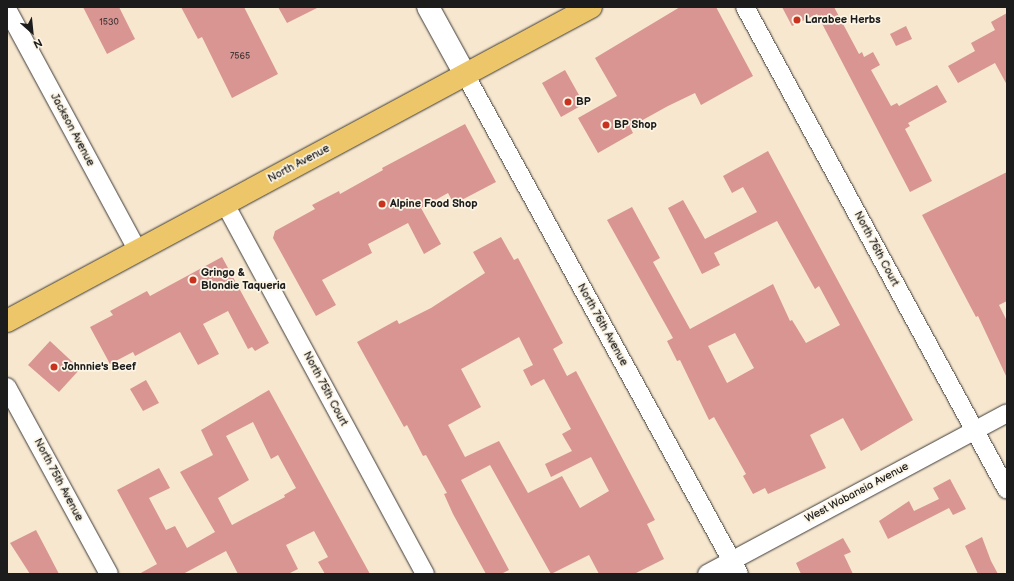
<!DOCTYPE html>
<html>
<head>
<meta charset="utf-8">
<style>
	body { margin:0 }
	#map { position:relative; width:1014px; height:581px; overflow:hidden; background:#f7e7cf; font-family:"Balsamiq Sans",sans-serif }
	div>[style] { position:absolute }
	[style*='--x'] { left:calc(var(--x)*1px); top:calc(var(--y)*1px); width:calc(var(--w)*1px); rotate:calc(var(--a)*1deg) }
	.building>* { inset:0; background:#d89592 }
	.roads { filter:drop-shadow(0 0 1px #3d3a37) drop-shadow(0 0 1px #3d3a37) }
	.minor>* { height:18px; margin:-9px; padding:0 9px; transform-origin:9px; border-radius:9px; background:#fff }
	.tertiary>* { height:22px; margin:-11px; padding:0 11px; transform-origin:11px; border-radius:11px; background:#fff }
	.primary>* { height:22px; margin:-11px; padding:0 11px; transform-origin:11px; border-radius:11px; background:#ecc669 }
	.dots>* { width:11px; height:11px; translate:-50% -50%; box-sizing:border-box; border:2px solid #fcf5e5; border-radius:50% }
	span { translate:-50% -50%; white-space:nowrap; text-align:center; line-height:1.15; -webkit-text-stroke:3.5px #fcf5e5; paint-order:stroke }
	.number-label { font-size:9px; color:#4b3a3a }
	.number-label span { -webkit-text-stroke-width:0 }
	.poi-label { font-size:11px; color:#1c1c1c; font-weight:700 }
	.left { translate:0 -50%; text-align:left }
	.street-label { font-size:11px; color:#1c1c1c }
	.frame { position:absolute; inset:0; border:8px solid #1c1c1c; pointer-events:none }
	.north { position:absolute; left:12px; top:12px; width:40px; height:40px; -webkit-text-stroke:3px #fcf5e5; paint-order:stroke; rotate:153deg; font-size:11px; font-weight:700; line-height:16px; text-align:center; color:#1c1c1c }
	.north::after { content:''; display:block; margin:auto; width:14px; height:18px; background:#1c1c1c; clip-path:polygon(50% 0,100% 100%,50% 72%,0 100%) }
</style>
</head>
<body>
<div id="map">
	<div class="building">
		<div style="clip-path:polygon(83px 7px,119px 7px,135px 39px,107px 54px)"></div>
		<div style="clip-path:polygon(181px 7px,244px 7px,278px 74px,232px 98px,202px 37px,198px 39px)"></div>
		<div style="clip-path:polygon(278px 7px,319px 7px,287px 23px)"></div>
		<div style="clip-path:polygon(680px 7px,716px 7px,753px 76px,701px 105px,695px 93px,668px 106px,630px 127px,633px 133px,598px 153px,578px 118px,617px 96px,595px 58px)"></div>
		<div style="clip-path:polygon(782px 7px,834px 7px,859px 54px,862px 52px,864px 57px,873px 52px,880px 65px,871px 70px,891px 106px,897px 103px,899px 106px,937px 85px,947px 102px,908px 123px,910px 126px,905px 129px,932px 181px,910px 192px,817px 14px,792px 26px)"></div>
		<div style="clip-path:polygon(1007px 13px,1007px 85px,995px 63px,958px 83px,948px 66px,975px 51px,971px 43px,995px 30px,991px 22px)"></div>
		<div style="clip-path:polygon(906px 26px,912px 39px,896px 46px,890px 34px)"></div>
		<div style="clip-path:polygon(565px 70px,584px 104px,561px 117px,542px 83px)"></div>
		<div style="clip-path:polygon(465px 124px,496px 182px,454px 204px,448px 193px,421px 208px,441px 244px,424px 254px,408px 223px,368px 244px,372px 253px,322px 280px,336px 305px,316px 316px,273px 238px,275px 231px,315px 209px,312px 205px,339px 191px,340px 194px,383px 170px,382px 168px)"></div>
		<div style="clip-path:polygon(evenodd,768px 151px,913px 420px,861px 451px,843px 418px,810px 435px,826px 468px,768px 494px,765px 488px,753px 494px,743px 476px,746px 474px,714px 417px,709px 420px,680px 360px,677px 361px,667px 341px,673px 338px,607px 220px,632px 207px,660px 258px,653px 262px,690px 329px,773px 284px,790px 321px,792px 320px,806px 343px,840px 325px,819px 286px,815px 289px,777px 221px,714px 253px,720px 265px,702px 274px,668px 208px,683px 200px,705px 239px,757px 212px,743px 187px,732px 193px,723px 176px,768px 151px,735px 333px,754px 368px,727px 383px,708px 346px,735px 333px)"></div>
		<div style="clip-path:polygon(1007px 172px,1007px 301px,999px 305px,1007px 321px,1007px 378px,978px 316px,976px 317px,922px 215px)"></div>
		<div style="clip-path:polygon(evenodd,501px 237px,514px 260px,518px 258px,563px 343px,553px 349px,567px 376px,576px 371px,655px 520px,647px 524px,664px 559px,634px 574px,599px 574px,589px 555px,551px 574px,490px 465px,461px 480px,509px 570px,501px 574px,486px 574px,453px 514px,444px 494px,447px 493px,426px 455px,423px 456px,407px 425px,404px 427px,357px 342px,397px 320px,399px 324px,431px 308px,485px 273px,473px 252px,501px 237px,519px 337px,533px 365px,523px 370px,531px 386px,544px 379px,571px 429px,562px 434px,572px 451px,545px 464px,551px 477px,591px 457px,609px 491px,580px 508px,562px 476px,528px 493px,499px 441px,465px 457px,448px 425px,481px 407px,461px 369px,519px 337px)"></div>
		<div style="clip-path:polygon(222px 257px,269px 343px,255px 351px,252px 347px,248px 349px,228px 311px,203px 324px,219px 354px,198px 365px,180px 332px,135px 356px,133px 352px,110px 364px,90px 327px,113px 315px,110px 311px,147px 291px,150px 296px)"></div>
		<div style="clip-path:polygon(50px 341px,80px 369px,59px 392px,28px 365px)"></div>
		<div style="clip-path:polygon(146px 380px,159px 403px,143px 411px,130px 389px)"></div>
		<div style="clip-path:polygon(evenodd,269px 390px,370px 574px,325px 574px,318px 562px,328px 557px,314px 531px,286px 545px,298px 569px,288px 574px,238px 574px,226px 551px,183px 574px,139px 574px,157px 564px,117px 490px,159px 468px,170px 488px,149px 498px,166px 530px,175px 526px,187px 548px,215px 532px,180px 472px,213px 455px,201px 430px,269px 390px,253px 422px,271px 459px,278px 455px,296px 488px,284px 495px,285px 497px,232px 525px,218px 498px,249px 480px,226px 436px,253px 422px)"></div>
		<div style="clip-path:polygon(950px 479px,966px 509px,953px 515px,949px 508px,888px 539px,879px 521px,909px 501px,914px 511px,939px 499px,933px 488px)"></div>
		<div style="clip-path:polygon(36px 530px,46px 549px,59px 574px,30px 574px,10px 543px)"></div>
		<div style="clip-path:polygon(982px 537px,991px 561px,998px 574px,978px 574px,965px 546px)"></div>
		<div style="clip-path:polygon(843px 538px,851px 552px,844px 555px,853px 574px,801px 574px,796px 563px)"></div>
	</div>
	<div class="roads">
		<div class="minor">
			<div style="--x:745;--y:7;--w:549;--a:61.52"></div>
			<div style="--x:7;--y:9;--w:275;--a:61.6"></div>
			<div style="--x:466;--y:76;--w:568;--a:61.27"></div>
			<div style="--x:225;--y:204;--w:421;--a:61.6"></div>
			<div style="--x:7;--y:387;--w:213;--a:61.4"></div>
			<div style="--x:707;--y:574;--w:340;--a:-28.2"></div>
		</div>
		<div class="tertiary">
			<div style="--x:428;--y:7;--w:79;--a:61.2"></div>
		</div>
		<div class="primary">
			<div style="--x:7;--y:321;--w:663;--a:-28.27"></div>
		</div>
	</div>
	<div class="dots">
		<div style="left:797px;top:20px;background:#c8321e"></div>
		<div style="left:568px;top:102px;background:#c8321e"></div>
		<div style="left:606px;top:125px;background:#c8321e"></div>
		<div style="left:382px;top:204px;background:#c8321e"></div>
		<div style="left:193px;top:280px;background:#c8321e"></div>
		<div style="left:54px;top:367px;background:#c8321e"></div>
	</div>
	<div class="number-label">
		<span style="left:109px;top:23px">1530</span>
		<span style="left:240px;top:57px">7565</span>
	</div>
	<div class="poi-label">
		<span class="left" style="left:805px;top:20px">Larabee Herbs</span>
		<span class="left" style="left:576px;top:102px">BP</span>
		<span class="left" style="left:614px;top:125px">BP Shop</span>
		<span class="left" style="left:390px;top:204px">Alpine Food Shop</span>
		<span class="left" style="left:201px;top:280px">Gringo &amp;<br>Blondie Taqueria</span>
		<span class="left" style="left:62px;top:367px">Johnnie's Beef</span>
	</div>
	<div class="street-label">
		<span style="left:72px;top:130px;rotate:62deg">Jackson Avenue</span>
		<span style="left:299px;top:164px;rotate:-28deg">North Avenue</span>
		<span style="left:876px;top:249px;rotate:62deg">North 76th Court</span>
		<span style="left:602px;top:325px;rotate:61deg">North 76th Avenue</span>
		<span style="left:325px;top:389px;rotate:62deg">North 75th Court</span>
		<span style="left:58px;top:480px;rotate:62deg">North 75th Avenue</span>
		<span style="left:857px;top:493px;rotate:-28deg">West Wabansia Avenue</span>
	</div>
	<div class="frame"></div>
	<div class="north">N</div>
</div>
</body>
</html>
